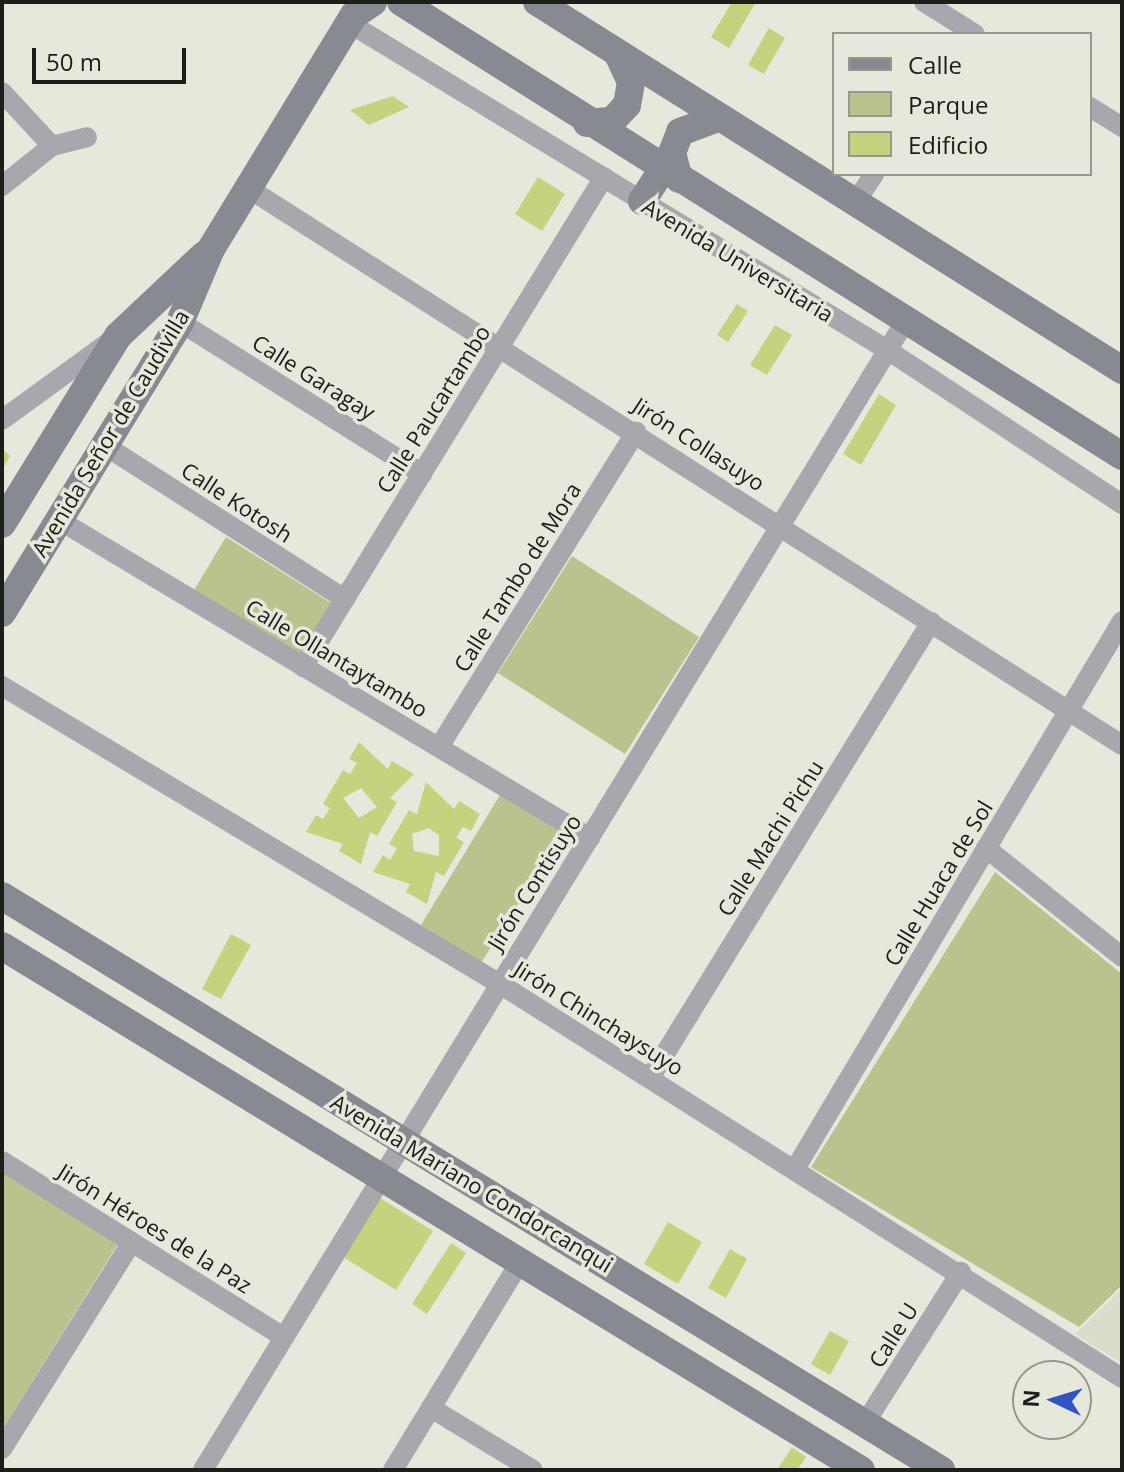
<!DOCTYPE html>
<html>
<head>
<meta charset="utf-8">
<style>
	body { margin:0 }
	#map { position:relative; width:1124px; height:1472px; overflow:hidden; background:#e6e8dc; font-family:"Open Sans",sans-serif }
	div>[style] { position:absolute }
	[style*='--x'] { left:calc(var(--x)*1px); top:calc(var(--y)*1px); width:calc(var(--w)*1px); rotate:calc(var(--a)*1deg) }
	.built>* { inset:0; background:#d9ddca }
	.green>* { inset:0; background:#bac38d }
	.building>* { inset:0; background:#c6d27d }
	.street>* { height:20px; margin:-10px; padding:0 10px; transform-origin:10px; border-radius:10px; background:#a6a8ad }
	.secondary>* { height:28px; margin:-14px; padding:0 14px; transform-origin:14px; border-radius:14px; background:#878a91 }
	span { translate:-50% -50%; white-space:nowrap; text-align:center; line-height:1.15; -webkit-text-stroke:7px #e6e8dc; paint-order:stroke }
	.street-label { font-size:22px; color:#1d1d19 }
	.frame { position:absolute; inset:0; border:4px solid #1d1d19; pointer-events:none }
	.legend { position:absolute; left:832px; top:32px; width:260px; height:144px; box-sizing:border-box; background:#e6e8dc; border:2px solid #96978e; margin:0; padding:10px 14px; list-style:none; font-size:24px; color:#1d1d19 }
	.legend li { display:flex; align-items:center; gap:16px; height:40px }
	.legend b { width:40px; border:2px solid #96978e }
	.north { position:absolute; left:1012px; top:1360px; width:80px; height:80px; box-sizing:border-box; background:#e6e8dc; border:2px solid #96978e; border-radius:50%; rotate:274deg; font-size:22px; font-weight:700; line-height:32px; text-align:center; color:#1d1d19 }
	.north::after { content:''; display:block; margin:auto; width:28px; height:36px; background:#3154c4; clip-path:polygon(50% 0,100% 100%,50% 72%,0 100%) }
	.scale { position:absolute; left:32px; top:48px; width:154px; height:36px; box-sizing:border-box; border:4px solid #1d1d19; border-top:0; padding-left:10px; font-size:24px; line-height:28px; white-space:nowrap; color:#1d1d19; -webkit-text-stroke:6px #e6e8dc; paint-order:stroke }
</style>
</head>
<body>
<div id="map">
	<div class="built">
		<div style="clip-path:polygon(1122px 1289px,1122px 1363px,1075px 1334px)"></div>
	</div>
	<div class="green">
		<div style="clip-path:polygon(226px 537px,331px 603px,298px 657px,193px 592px)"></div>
		<div style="clip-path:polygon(572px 556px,699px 637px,625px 754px,498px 673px)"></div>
		<div style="clip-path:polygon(500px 795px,562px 833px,481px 963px,421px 925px)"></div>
		<div style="clip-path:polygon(995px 872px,1122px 974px,1122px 1285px,1079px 1327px,811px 1167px)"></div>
		<div style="clip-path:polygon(2px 1171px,118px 1244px,2px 1430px)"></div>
	</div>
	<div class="building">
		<div style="clip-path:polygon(732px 2px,756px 2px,729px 48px,711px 37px)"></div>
		<div style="clip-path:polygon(769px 28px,785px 38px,764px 74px,748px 65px)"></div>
		<div style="clip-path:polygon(393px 96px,409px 107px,369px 125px,350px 110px)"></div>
		<div style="clip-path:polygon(538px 177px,565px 194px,542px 231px,515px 214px)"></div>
		<div style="clip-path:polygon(737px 304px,748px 311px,728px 342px,717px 335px)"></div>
		<div style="clip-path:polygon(775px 325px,792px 335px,767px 375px,750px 365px)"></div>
		<div style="clip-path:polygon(879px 394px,896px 405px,861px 465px,843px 454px)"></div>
		<div style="clip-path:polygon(2px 449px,10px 456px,2px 470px)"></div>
		<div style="clip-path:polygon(evenodd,359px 742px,388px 769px,392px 761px,414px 774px,390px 798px,397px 802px,377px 836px,370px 832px,361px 864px,339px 851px,343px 844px,306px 832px,316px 815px,323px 819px,330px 808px,323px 804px,343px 770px,350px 774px,357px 763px,349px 759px,359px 742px,361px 788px,377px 807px,359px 818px,343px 798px,361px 788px)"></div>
		<div style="clip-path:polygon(evenodd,426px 782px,454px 809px,459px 801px,480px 814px,471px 831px,463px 827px,456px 838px,464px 842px,444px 876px,436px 872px,427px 904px,406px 892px,410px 884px,373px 872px,383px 855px,390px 860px,397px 848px,389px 844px,409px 810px,417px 814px,426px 782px,428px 828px,439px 835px,439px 856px,414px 851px,412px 834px,428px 828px)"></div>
		<div style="clip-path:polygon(231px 934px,251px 945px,221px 999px,202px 989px)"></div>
		<div style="clip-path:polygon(380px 1198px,433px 1231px,396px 1290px,343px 1257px)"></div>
		<div style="clip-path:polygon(668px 1222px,702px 1242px,678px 1284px,644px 1264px)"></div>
		<div style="clip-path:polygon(451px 1243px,466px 1253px,427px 1314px,412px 1304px)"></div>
		<div style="clip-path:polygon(730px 1249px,747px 1259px,726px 1298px,708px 1288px)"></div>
		<div style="clip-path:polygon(830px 1331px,849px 1341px,830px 1375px,811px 1364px)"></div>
		<div style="clip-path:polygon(792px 1447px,806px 1457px,797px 1470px,777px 1470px)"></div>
	</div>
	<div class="street">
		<div style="--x:924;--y:2;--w:60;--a:32.1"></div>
		<div style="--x:349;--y:23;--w:632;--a:31.27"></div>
		<div style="--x:889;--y:351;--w:279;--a:33.3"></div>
		<div style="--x:2;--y:92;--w:74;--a:47.2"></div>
		<div style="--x:1090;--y:107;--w:38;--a:32"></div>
		<div style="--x:2;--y:186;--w:64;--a:-38.7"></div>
		<div style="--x:52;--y:146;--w:36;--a:-14"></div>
		<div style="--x:248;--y:188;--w:1036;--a:32.51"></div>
		<div style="--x:854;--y:204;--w:36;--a:-56"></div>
		<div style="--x:180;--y:322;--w:286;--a:32.1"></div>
		<div style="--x:2;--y:420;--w:132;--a:-36.1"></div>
		<div style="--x:104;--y:445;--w:286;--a:32.6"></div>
		<div style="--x:59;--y:520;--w:619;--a:30.92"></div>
		<div style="--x:303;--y:667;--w:575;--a:-58.44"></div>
		<div style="--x:2;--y:686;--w:580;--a:30.9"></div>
		<div style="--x:500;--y:984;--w:736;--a:32.35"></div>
		<div style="--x:439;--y:747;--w:372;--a:-58"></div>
		<div style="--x:986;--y:848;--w:174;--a:38.7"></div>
		<div style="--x:650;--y:1078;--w:536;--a:-58.36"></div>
		<div style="--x:2;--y:1161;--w:330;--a:32"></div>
		<div style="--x:795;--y:1169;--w:638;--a:-59.17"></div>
		<div style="--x:431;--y:1408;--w:119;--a:31.3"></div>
		<div style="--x:865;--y:1423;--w:179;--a:-57.6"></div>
		<div style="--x:2;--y:1449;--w:244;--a:-57.9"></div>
		<div style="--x:203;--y:1470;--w:1348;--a:-58.56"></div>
		<div style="--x:393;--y:1470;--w:244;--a:-58.6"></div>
	</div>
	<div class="secondary">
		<div style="--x:401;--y:2;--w:852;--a:32.2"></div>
		<div style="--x:537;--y:2;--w:691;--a:32.17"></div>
		<div style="--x:587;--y:123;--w:25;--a:-5"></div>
		<div style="--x:612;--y:121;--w:22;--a:-47"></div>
		<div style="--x:627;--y:105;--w:23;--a:-80"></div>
		<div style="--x:631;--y:82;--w:31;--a:-115"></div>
		<div style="--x:679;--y:179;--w:27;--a:-105"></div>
		<div style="--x:672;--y:153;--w:22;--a:-69"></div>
		<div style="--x:680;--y:132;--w:40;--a:-20.2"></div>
		<div style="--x:642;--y:201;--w:38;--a:-57"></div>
		<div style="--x:2;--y:524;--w:221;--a:-58.3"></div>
		<div style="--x:118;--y:336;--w:118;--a:-43.3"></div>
		<div style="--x:2;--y:613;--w:341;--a:-58.5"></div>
		<div style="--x:180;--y:322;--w:79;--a:-67"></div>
		<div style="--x:211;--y:249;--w:274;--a:-58.6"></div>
		<div style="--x:354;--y:15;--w:23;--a:-34"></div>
		<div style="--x:2;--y:896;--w:1101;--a:31.44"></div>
		<div style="--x:2;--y:946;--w:1006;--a:31.38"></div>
	</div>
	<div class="street-label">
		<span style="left:738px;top:260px;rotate:31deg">Avenida Universitaria</span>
		<span style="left:314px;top:377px;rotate:32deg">Calle Garagay</span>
		<span style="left:433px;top:409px;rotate:-58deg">Calle Paucartambo</span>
		<span style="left:110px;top:433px;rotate:-59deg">Avenida Señor de Caudivilla</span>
		<span style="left:699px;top:444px;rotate:33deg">Jirón Collasuyo</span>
		<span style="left:237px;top:502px;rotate:33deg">Calle Kotosh</span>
		<span style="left:517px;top:577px;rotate:-58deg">Calle Tambo de Mora</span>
		<span style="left:337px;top:658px;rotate:31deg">Calle Ollantaytambo</span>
		<span style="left:770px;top:838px;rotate:-58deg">Calle Machi Pichu</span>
		<span style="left:534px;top:882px;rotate:-58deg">Jirón Contisuyo</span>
		<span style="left:938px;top:883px;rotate:-59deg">Calle Huaca de Sol</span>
		<span style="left:599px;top:1018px;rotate:32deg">Jirón Chinchaysuyo</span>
		<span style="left:472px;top:1183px;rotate:31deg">Avenida Mariano Condorcanqui</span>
		<span style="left:155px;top:1228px;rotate:32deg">Jirón Héroes de la Paz</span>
		<span style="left:893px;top:1335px;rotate:-58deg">Calle U</span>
	</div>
	<div class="frame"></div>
	<ul class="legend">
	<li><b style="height:10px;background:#878a91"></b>Calle</li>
	<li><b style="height:22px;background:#bac38d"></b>Parque</li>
	<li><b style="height:22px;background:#c6d27d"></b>Edificio</li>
	</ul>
	<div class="north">N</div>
	<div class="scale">50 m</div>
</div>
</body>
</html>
